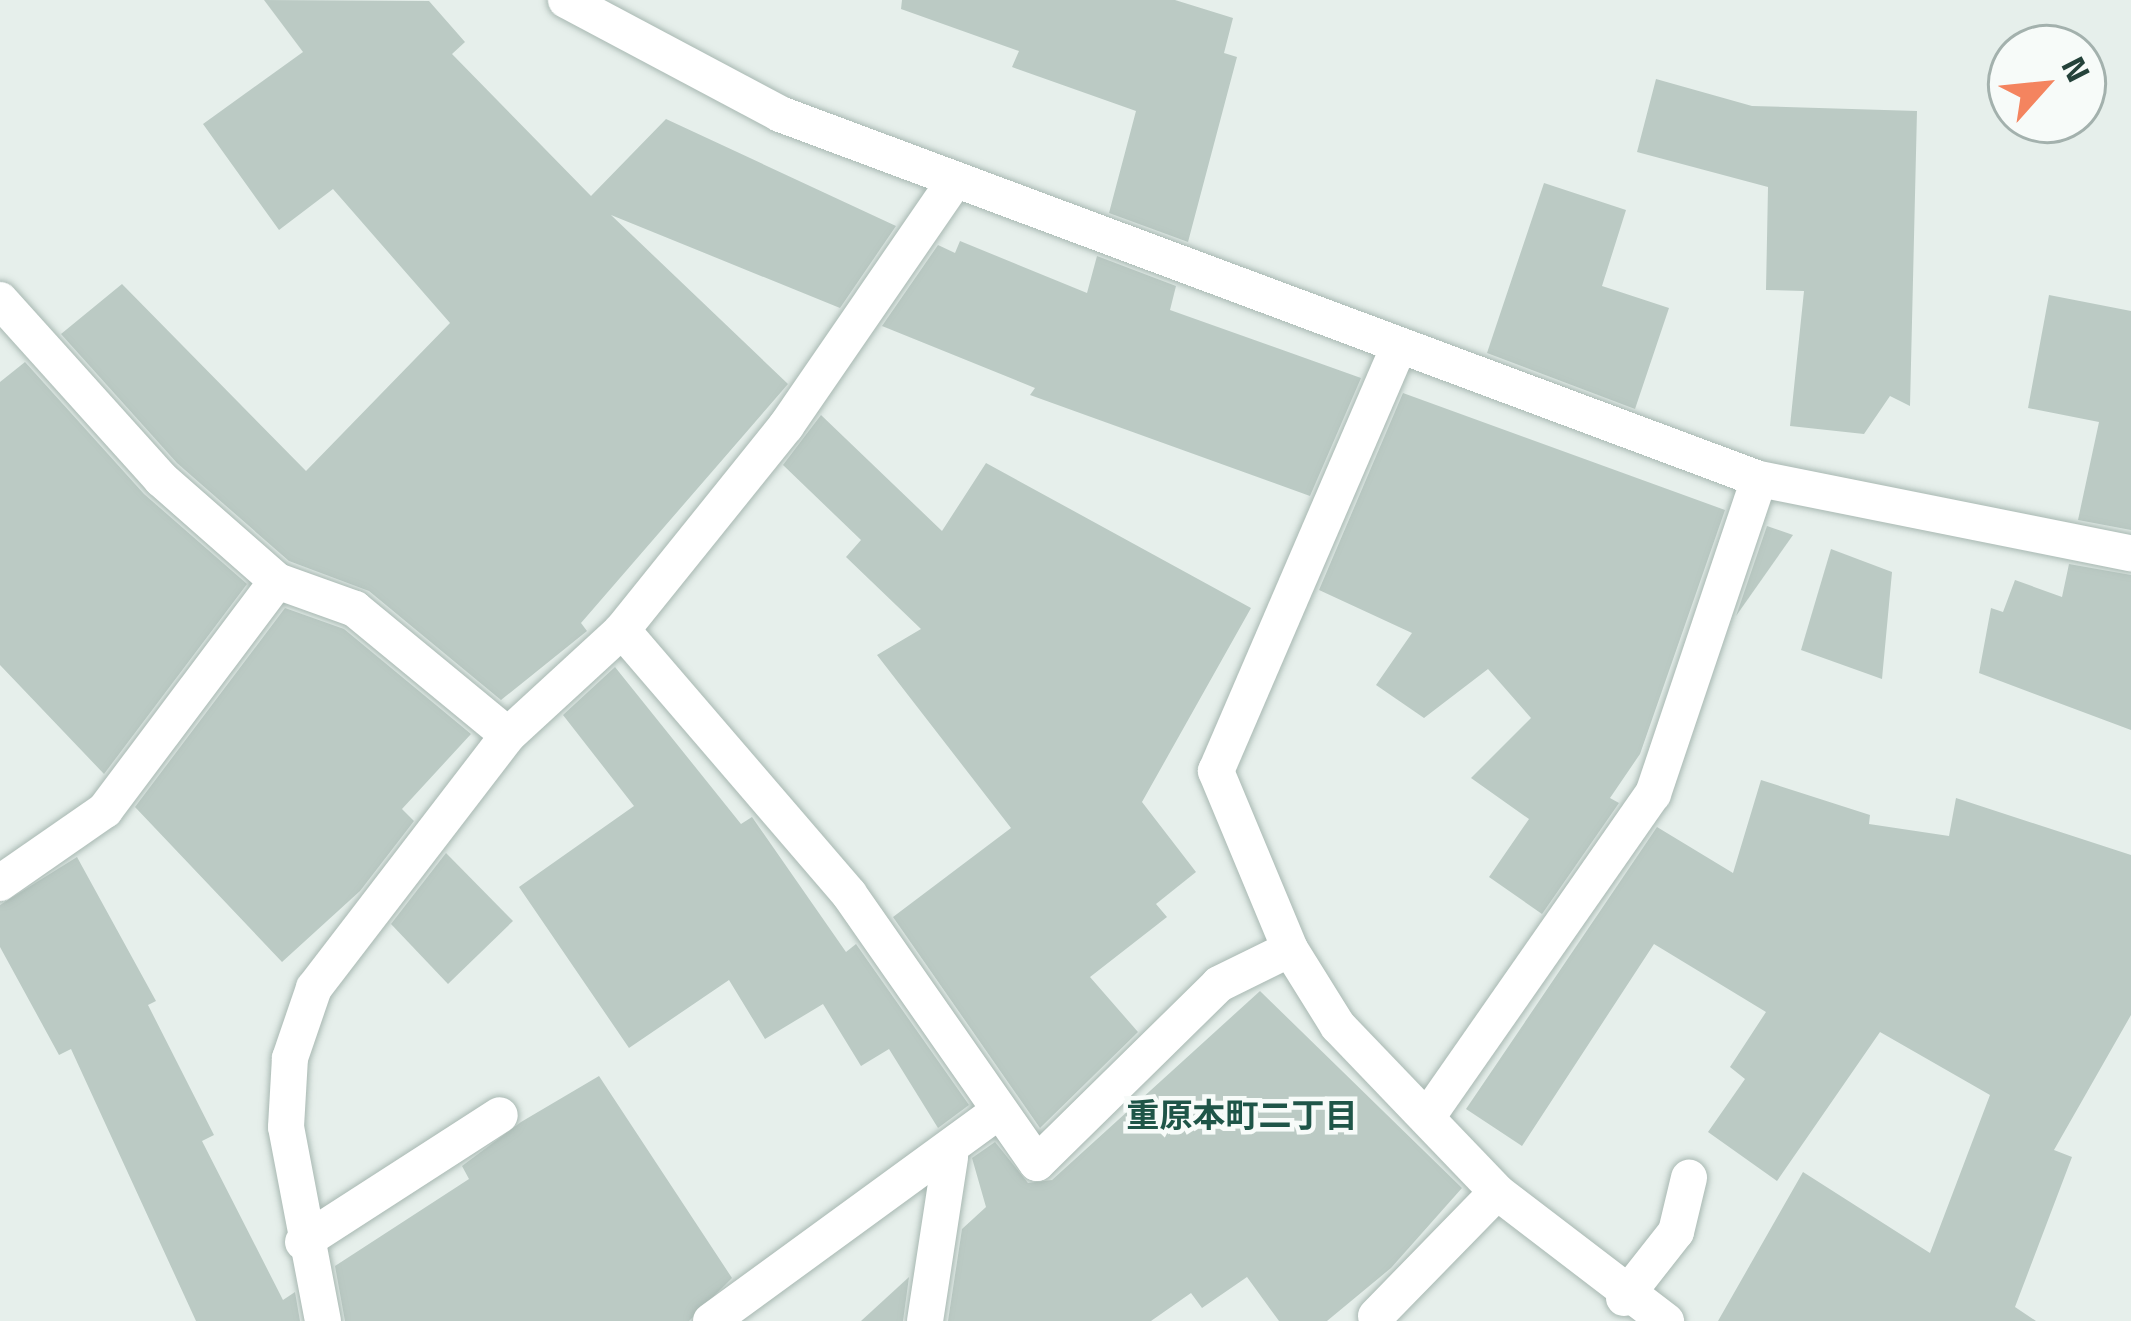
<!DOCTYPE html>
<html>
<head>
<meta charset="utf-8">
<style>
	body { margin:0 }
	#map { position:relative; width:2131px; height:1321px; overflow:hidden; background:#e6efeb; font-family:"Titillium Web","Noto Sans JP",sans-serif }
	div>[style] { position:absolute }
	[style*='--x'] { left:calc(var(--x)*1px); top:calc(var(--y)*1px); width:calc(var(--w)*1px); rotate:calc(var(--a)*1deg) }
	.building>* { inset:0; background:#bbcac4 }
	.roads { filter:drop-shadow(0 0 3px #a8b8b2) drop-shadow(0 0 3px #a8b8b2) }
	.street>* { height:36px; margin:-18px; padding:0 18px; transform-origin:18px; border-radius:18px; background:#fff }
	span { translate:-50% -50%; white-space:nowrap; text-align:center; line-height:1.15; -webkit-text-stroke:9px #f7fbf9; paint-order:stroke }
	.neighbourhood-label { font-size:33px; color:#1f5548; font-weight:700 }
	.north { position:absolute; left:1987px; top:24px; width:120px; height:120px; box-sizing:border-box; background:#f7fbf9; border:3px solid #a3b1ad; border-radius:50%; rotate:63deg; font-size:33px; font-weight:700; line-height:48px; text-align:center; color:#24423a }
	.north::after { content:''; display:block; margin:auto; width:42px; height:54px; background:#f4845f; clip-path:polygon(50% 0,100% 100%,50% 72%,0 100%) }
</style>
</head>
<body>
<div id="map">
	<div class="building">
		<div style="clip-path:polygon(264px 0,429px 1px,465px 42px,452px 54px,591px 196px,666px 119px,896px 226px,840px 308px,611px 215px,788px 384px,581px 623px,587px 631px,501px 700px,369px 591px,289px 561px,177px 463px,61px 334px,122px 284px,306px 471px,450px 323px,333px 189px,279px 230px,203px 124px,303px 52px)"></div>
		<div style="clip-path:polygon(902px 0,1175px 0,1233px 18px,1224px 53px,1237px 57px,1188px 242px,1109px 213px,1136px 111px,1012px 67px,1019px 51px,901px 9px)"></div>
		<div style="clip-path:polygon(1656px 79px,1752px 106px,1917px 111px,1910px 406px,1890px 396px,1864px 434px,1790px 426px,1804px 291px,1766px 290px,1768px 187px,1637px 152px)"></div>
		<div style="clip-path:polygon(1544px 183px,1626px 210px,1602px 286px,1669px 308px,1635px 409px,1487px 353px)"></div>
		<div style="clip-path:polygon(960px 241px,1087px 293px,1097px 256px,1176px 286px,1170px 310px,1361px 378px,1310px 496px,1030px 395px,1035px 388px,882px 326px,938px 245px,955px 253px)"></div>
		<div style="clip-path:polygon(2049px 295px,2131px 311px,2131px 530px,2078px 520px,2099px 422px,2028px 408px)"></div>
		<div style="clip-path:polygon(25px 362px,144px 494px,247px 584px,104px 774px,0 665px,0 382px)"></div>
		<div style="clip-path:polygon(1403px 393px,1725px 510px,1640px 754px,1610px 798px,1619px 803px,1542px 914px,1489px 877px,1529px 819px,1471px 778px,1531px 718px,1488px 669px,1424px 718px,1376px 685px,1412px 633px,1319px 590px)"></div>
		<div style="clip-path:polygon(821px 415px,942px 531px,986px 463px,1251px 608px,1142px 802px,1196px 872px,1156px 904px,1167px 917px,1090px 977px,1138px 1032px,1040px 1128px,893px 917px,1011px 828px,877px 655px,921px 629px,846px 557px,861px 540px,783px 465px)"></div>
		<div style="clip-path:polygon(1767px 526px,1793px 535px,1736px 616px)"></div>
		<div style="clip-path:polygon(1831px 549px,1892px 572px,1882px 679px,1801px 650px)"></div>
		<div style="clip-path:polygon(2069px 564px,2131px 575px,2131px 730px,1979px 673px,1991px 608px,2003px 612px,2015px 580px,2062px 597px)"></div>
		<div style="clip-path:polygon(285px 608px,344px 629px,471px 734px,402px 809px,414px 821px,360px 891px,282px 962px,135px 807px)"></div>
		<div style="clip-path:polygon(615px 667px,741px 824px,752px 817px,846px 952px,856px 944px,969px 1105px,938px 1128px,889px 1049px,861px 1066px,823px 1004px,765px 1039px,729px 980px,629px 1048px,519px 887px,634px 806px,563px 715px)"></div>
		<div style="clip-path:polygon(1761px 780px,1870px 815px,1869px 824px,1949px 836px,1956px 798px,2131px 855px,2131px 1015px,2054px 1150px,2072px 1157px,2015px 1307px,2036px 1321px,1718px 1321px,1803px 1172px,1930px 1253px,1990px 1095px,1880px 1032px,1777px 1181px,1708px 1132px,1745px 1079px,1730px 1067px,1766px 1012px,1654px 944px,1522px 1146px,1466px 1109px,1657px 827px,1733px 873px)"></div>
		<div style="clip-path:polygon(446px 853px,513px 921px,448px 984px,391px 924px)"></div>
		<div style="clip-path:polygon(77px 857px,156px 1001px,148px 1005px,214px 1135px,202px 1141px,283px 1300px,295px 1292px,300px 1321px,196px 1321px,71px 1049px,59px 1055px,0 947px,0 905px)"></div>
		<div style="clip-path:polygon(1260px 991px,1462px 1188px,1391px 1268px,1327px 1321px,1279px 1321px,1247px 1277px,1202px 1308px,1191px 1293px,1151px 1321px,948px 1321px,962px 1229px,986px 1207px,972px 1158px,995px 1142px,1028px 1183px,1052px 1180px)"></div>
		<div style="clip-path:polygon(599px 1076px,732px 1278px,689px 1321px,345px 1321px,335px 1266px,469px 1179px,462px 1166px,521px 1122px)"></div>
		<div style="clip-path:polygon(909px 1277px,903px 1321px,861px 1321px)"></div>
	</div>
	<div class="roads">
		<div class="street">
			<div style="--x:566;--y:0;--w:242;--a:28"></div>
			<div style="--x:780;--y:114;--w:1045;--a:20.45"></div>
			<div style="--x:1759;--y:479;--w:379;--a:11.3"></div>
			<div style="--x:0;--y:300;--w:241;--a:48"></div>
			<div style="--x:161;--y:479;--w:154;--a:41.3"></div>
			<div style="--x:277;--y:581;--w:83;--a:19.7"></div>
			<div style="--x:355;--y:609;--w:198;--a:39.5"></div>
			<div style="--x:622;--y:630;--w:348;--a:49.3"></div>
			<div style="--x:849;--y:894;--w:328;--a:55.1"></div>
			<div style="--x:1037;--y:1163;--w:255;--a:-44.5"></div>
			<div style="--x:1219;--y:984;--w:79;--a:-26.2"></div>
			<div style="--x:1290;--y:949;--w:193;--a:-112.6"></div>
			<div style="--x:1216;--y:771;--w:463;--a:-66.7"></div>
			<div style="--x:0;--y:883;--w:128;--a:-34.8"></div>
			<div style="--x:105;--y:810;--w:286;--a:-53.1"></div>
			<div style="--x:1290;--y:949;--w:91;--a:58.1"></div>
			<div style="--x:1338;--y:1026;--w:230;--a:46.2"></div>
			<div style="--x:1497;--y:1192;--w:213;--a:37.4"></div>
			<div style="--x:1428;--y:1116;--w:393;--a:-55.1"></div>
			<div style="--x:1653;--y:794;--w:332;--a:-71.4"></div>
			<div style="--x:303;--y:1242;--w:234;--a:-32.8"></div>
			<div style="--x:1624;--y:1298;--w:84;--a:-51.8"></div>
			<div style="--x:1676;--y:1232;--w:56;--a:-76.5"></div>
			<div style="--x:1376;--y:1316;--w:173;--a:-45.7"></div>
			<div style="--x:323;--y:1321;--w:197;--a:-100.8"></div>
			<div style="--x:286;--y:1127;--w:69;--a:-86.7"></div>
			<div style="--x:290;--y:1058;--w:74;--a:-71.1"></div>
			<div style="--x:314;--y:988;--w:319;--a:-52.5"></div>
			<div style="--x:508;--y:735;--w:155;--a:-42.6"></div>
			<div style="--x:622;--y:630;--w:262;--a:-51.2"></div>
			<div style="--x:786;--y:426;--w:296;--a:-55.5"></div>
			<div style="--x:711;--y:1321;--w:356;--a:-36.1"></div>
			<div style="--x:925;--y:1321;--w:166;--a:-81.3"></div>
		</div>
	</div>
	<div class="neighbourhood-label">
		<span style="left:1242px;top:1116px">重原本町二丁目</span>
	</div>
	<div class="north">N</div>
</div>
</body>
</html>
